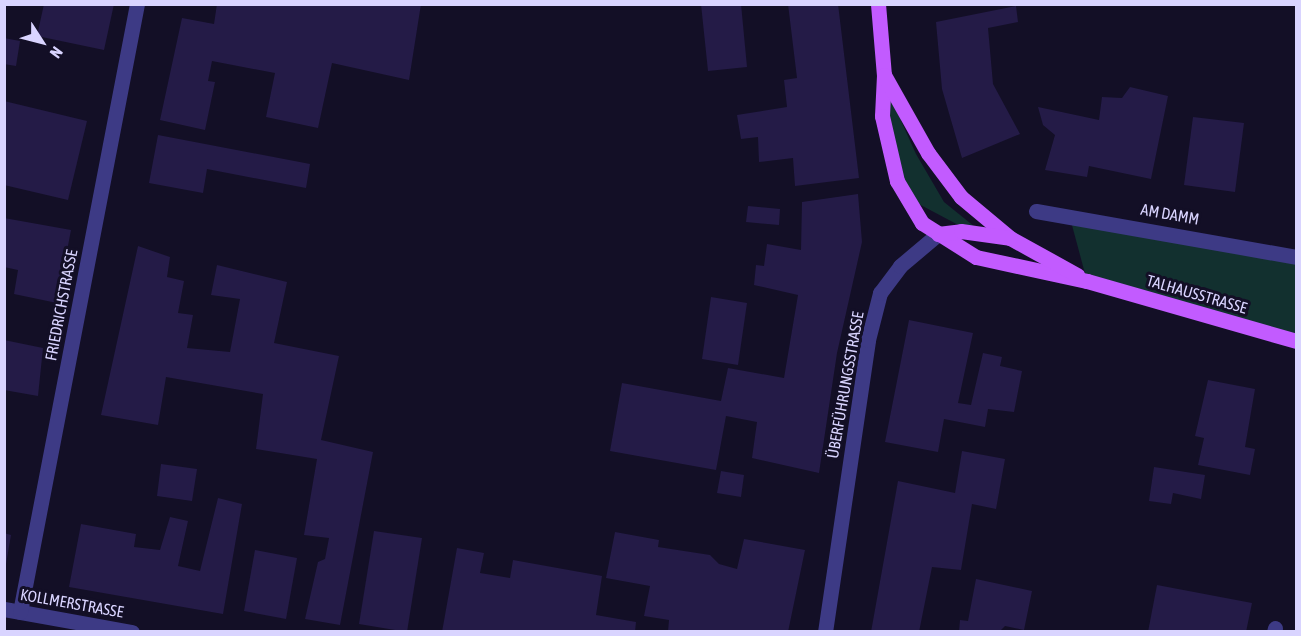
<!DOCTYPE html>
<html>
<head>
<meta charset="utf-8">
<style>
	body { margin:0 }
	#map { position:relative; width:1301px; height:636px; overflow:hidden; background:#130f26; font-family:"Asap Condensed",sans-serif }
	div>[style] { position:absolute }
	[style*='--x'] { left:calc(var(--x)*1px); top:calc(var(--y)*1px); width:calc(var(--w)*1px); rotate:calc(var(--a)*1deg) }
	.green>* { inset:0; background:#12302f }
	.building>* { inset:0; background:#241b47 }
	.minor>* { height:15px; margin:-7.5px; padding:0 7.5px; transform-origin:7.5px; border-radius:7.5px; background:#3d3a85 }
	.major>* { height:15px; margin:-7.5px; padding:0 7.5px; transform-origin:7.5px; border-radius:7.5px; background:#c25bff }
	span { translate:-50% -50%; white-space:nowrap; text-align:center; line-height:1.15; -webkit-text-stroke:6px #130f26; paint-order:stroke }
	.street-label { font-size:16px; color:#d9d4ff }
	.frame { position:absolute; inset:0; border:6px solid #d9d4ff; pointer-events:none }
	.north { position:absolute; left:12px; top:12px; width:60px; height:60px; -webkit-text-stroke:4px #130f26; paint-order:stroke; rotate:126deg; font-size:16px; font-weight:700; line-height:24px; text-align:center; color:#d9d4ff }
	.north::after { content:''; display:block; margin:auto; width:21px; height:27px; background:#d9d4ff; clip-path:polygon(50% 0,100% 100%,50% 72%,0 100%) }
</style>
</head>
<body>
<div id="map">
	<div class="green">
		<div style="clip-path:polygon(889px 94px,916px 154px,944px 202px,975px 227px,964px 228px,915px 202px,907px 191px,890px 138px)"></div>
		<div style="clip-path:polygon(1069px 214px,1296px 257px,1296px 341px,1087px 281px)"></div>
	</div>
	<div class="building">
		<div style="clip-path:polygon(44px 4px,114px 4px,104px 50px,37px 36px)"></div>
		<div style="clip-path:polygon(217px 4px,421px 4px,409px 80px,332px 63px,318px 128px,266px 117px,275px 73px,212px 61px,208px 81px,215px 82px,205px 130px,160px 120px,182px 18px,214px 24px)"></div>
		<div style="clip-path:polygon(701px 4px,741px 4px,747px 67px,708px 71px)"></div>
		<div style="clip-path:polygon(788px 4px,838px 4px,859px 178px,795px 186px,793px 158px,759px 162px,758px 137px,741px 139px,737px 115px,787px 107px,784px 80px,797px 78px)"></div>
		<div style="clip-path:polygon(1016px 6px,1018px 22px,988px 28px,993px 84px,1020px 134px,962px 158px,942px 89px,936px 22px)"></div>
		<div style="clip-path:polygon(4px 38px,20px 41px,16px 66px,4px 64px)"></div>
		<div style="clip-path:polygon(1130px 87px,1168px 96px,1151px 179px,1089px 166px,1087px 177px,1045px 170px,1055px 135px,1043px 125px,1038px 107px,1099px 120px,1102px 97px,1122px 98px)"></div>
		<div style="clip-path:polygon(4px 101px,87px 121px,68px 200px,4px 185px)"></div>
		<div style="clip-path:polygon(1193px 117px,1244px 123px,1235px 192px,1184px 185px)"></div>
		<div style="clip-path:polygon(158px 135px,310px 164px,306px 188px,207px 169px,203px 193px,149px 183px)"></div>
		<div style="clip-path:polygon(858px 194px,862px 242px,837px 353px,819px 473px,752px 458px,757px 422px,726px 416px,716px 470px,610px 451px,622px 383px,721px 401px,728px 368px,784px 378px,798px 295px,754px 285px,756px 265px,764px 266px,767px 244px,801px 250px,802px 202px)"></div>
		<div style="clip-path:polygon(748px 206px,780px 209px,779px 225px,746px 222px)"></div>
		<div style="clip-path:polygon(4px 218px,71px 230px,57px 303px,14px 294px,18px 270px,4px 267px)"></div>
		<div style="clip-path:polygon(138px 246px,170px 257px,167px 277px,184px 281px,178px 313px,193px 315px,187px 348px,230px 352px,240px 299px,211px 295px,217px 265px,287px 282px,274px 343px,339px 356px,321px 440px,373px 452px,340px 625px,305px 619px,318px 562px,325px 559px,329px 538px,304px 535px,317px 459px,256px 449px,263px 394px,166px 377px,158px 425px,101px 415px)"></div>
		<div style="clip-path:polygon(711px 297px,747px 303px,738px 365px,702px 359px)"></div>
		<div style="clip-path:polygon(909px 320px,973px 333px,958px 403px,971px 405px,983px 353px,1002px 357px,1000px 366px,1022px 371px,1014px 412px,988px 409px,985px 427px,944px 419px,938px 452px,885px 442px)"></div>
		<div style="clip-path:polygon(4px 340px,43px 348px,38px 396px,4px 390px)"></div>
		<div style="clip-path:polygon(1208px 380px,1255px 389px,1245px 447px,1255px 449px,1250px 475px,1198px 465px,1204px 438px,1195px 436px)"></div>
		<div style="clip-path:polygon(962px 451px,1005px 459px,996px 509px,972px 504px,961px 570px,932px 567px,919px 632px,871px 632px,898px 481px,955px 493px)"></div>
		<div style="clip-path:polygon(161px 464px,197px 469px,192px 501px,157px 496px)"></div>
		<div style="clip-path:polygon(1154px 467px,1205px 475px,1201px 499px,1173px 493px,1171px 504px,1149px 501px)"></div>
		<div style="clip-path:polygon(721px 471px,744px 475px,741px 497px,717px 493px)"></div>
		<div style="clip-path:polygon(218px 498px,242px 504px,223px 614px,69px 587px,81px 524px,136px 534px,134px 547px,160px 550px,170px 517px,188px 521px,178px 566px,200px 571px)"></div>
		<div style="clip-path:polygon(374px 531px,422px 538px,407px 632px,359px 624px)"></div>
		<div style="clip-path:polygon(615px 532px,659px 540px,658px 547px,710px 555px,719px 564px,737px 569px,744px 539px,805px 550px,788px 632px,668px 632px,669px 620px,644px 616px,650px 586px,606px 578px)"></div>
		<div style="clip-path:polygon(4px 533px,11px 535px,6px 564px,4px 563px)"></div>
		<div style="clip-path:polygon(457px 548px,484px 553px,480px 573px,510px 578px,513px 560px,602px 576px,596px 615px,636px 622px,635px 632px,442px 632px)"></div>
		<div style="clip-path:polygon(255px 550px,297px 558px,286px 619px,244px 611px)"></div>
		<div style="clip-path:polygon(976px 579px,1032px 591px,1024px 630px,1005px 626px,999px 632px,959px 632px,960px 620px,968px 621px)"></div>
		<div style="clip-path:polygon(1157px 585px,1252px 603px,1246px 632px,1148px 632px)"></div>
	</div>
	<div class="minor">
		<div style="--x:1036;--y:211;--w:264;--a:10"></div>
		<div style="--x:4;--y:609;--w:130;--a:10.2"></div>
		<div style="--x:20;--y:612;--w:619;--a:-79.11"></div>
		<div style="--x:825;--y:632;--w:295;--a:-81.6"></div>
		<div style="--x:868;--y:340;--w:49;--a:-75.7"></div>
		<div style="--x:880;--y:293;--w:34;--a:-53"></div>
		<div style="--x:900;--y:266;--w:50;--a:-40.1"></div>
		<div style="--x:1274;--y:632;--w:4;--a:-76"></div>
	</div>
	<div class="major">
		<div style="--x:878;--y:4;--w:71;--a:85.2"></div>
		<div style="--x:884;--y:75;--w:41;--a:92.8"></div>
		<div style="--x:882;--y:116;--w:67;--a:77"></div>
		<div style="--x:897;--y:181;--w:49;--a:59.2"></div>
		<div style="--x:922;--y:223;--w:64;--a:32.2"></div>
		<div style="--x:976;--y:257;--w:114;--a:12.2"></div>
		<div style="--x:1087;--y:281;--w:217;--a:16"></div>
		<div style="--x:884;--y:75;--w:90;--a:60.6"></div>
		<div style="--x:928;--y:153;--w:55;--a:53.1"></div>
		<div style="--x:961;--y:197;--w:64;--a:39.9"></div>
		<div style="--x:1010;--y:238;--w:77;--a:28.9"></div>
		<div style="--x:938;--y:234;--w:23;--a:-7"></div>
		<div style="--x:961;--y:231;--w:49;--a:8.1"></div>
	</div>
	<div class="street-label">
		<span style="left:1170px;top:214px;rotate:10deg">AM DAMM</span>
		<span style="left:1197px;top:294px;rotate:16deg">TALHAUSSTRASSE</span>
		<span style="left:61px;top:305px;rotate:-79deg">FRIEDRICHSTRASSE</span>
		<span style="left:845px;top:385px;rotate:-80deg">ÜBERFÜHRUNGSSTRASSE</span>
		<span style="left:72px;top:603px;rotate:10deg">KOLLMERSTRASSE</span>
	</div>
	<div class="frame"></div>
	<div class="north">N</div>
</div>
</body>
</html>
